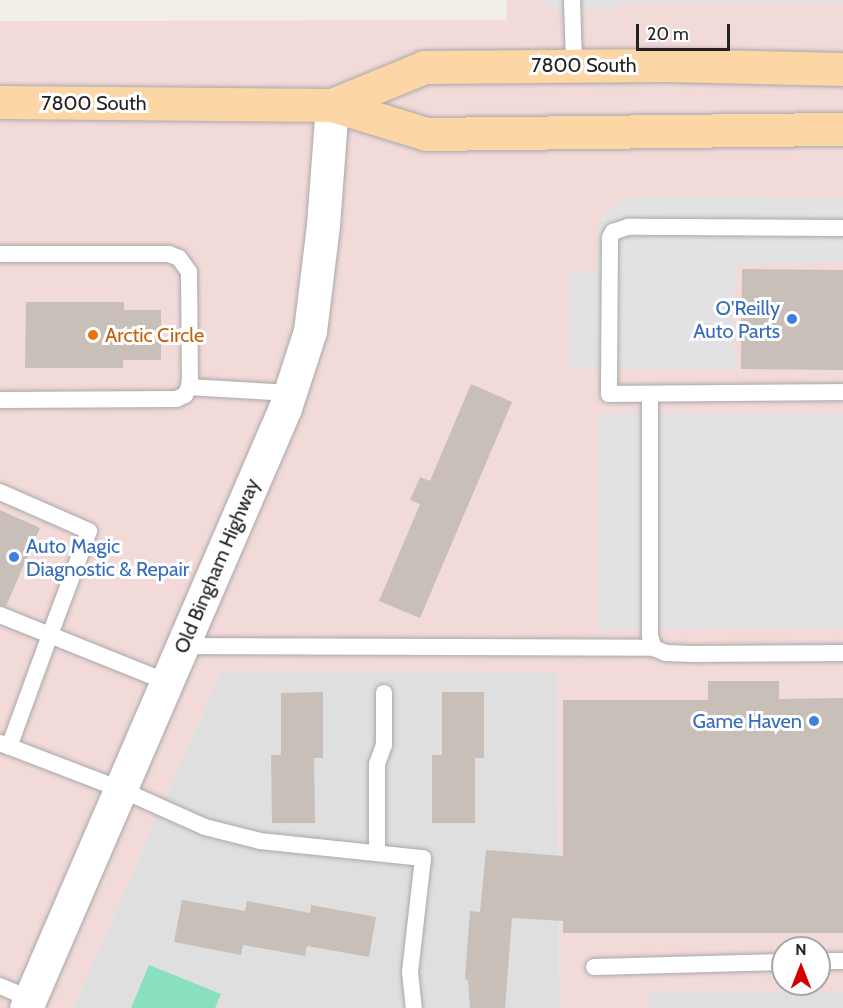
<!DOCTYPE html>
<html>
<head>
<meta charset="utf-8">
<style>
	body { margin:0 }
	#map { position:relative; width:843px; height:1008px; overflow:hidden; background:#f2efe9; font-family:Cabin,sans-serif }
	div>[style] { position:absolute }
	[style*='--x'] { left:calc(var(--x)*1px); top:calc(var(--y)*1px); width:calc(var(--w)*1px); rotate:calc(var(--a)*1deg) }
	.residential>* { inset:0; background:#e0dfdf }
	.commercial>* { inset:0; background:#f2dad9 }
	.pitch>* { inset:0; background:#88e0be }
	.parking>* { inset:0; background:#e2e2e2 }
	.building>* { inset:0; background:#c7bfb8 }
	.roads { filter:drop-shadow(0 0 2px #a9a9a9) drop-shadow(0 0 2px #a9a9a9) }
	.service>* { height:16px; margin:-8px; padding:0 8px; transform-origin:8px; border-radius:8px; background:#fff }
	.tertiary>* { height:33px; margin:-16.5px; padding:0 16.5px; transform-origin:16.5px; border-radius:16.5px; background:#fff }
	.primary>* { height:33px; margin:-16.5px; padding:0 16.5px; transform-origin:16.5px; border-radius:16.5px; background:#fcd6a4 }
	.dots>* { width:16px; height:16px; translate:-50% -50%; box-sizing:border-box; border:3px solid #fff; border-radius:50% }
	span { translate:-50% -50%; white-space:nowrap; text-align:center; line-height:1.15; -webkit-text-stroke:6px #fff; paint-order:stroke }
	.street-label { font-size:20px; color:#222 }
	.shop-label { font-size:20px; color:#366cbe }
	.right { translate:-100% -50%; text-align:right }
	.left { translate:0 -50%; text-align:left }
	.food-label { font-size:20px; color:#c56008 }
	.north { position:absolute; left:771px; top:936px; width:60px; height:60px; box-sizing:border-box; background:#fff; border:2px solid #a7a7a7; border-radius:50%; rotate:0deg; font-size:16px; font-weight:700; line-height:24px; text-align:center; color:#222 }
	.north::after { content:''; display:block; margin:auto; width:21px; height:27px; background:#d40000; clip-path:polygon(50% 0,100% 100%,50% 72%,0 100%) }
	.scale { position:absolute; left:636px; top:24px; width:94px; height:27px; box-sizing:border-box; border:3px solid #222; border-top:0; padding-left:8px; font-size:18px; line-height:21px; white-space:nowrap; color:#222; -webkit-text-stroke:4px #fff; paint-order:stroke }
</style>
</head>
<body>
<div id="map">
	<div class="residential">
		<div style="clip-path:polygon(220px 673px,557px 673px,560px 1008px,73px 1008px)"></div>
		<div style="clip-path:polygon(648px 993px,843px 993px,843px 1008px,648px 1008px)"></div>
	</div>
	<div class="commercial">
		<div style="clip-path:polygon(evenodd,507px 0,843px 0,843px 993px,648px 993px,648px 1008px,560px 1008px,557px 673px,220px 673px,73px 1008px,0 1008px,0 21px,506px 20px,507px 0,783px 948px,819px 948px,819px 984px,783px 984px,783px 948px)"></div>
	</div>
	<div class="pitch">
		<div style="clip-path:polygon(149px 965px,221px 994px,215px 1008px,131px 1008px)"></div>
	</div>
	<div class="parking">
		<div style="clip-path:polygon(547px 0,843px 0,843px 3px,621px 3px,610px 9px,546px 9px)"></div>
		<div style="clip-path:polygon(644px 196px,843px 197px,843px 263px,735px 264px,735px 369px,568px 369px,568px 272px,596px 272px,597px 232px,601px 218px,609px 208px,623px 199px)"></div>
		<div style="clip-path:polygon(843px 413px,843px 628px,598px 630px,597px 414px)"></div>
	</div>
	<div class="building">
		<div style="clip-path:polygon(742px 269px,843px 270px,843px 370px,741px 369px)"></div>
		<div style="clip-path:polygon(26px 302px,124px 302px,124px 310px,161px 310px,161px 360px,123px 360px,123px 368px,25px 368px)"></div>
		<div style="clip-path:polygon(471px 384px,512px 402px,420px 618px,379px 601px,420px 504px,410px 500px,420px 477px,430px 481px)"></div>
		<div style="clip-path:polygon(0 510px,40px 528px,6px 606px,0 605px)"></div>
		<div style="clip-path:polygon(708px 681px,779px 681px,779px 699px,843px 698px,843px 933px,563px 933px,563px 921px,512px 918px,505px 1008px,470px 1008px,468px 980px,465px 979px,470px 911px,480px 912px,486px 850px,563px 856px,563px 700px,708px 700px)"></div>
		<div style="clip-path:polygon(323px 692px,323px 758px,314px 758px,315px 823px,272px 823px,271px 755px,281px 755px,281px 693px)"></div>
		<div style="clip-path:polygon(442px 692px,484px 692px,484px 758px,475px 758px,475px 823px,432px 823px,432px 755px,442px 755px)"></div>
		<div style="clip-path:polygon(182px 900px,245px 911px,247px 901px,310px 913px,311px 905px,376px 917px,369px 957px,307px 946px,305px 956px,243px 945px,241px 955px,174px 942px)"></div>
	</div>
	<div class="roads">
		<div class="service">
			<div style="--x:572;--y:0;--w:65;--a:88.2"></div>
			<div style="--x:843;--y:228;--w:215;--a:-179.7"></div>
			<div style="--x:628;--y:227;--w:16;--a:162"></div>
			<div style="--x:613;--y:232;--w:7;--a:117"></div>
			<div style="--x:610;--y:238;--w:156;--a:90.4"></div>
			<div style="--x:609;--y:394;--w:234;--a:-0.5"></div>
			<div style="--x:0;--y:254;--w:169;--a:0"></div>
			<div style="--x:169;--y:254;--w:11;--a:22"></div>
			<div style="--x:179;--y:258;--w:17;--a:54"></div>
			<div style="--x:189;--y:272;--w:105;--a:89.5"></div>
			<div style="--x:190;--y:377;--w:10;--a:96"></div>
			<div style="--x:189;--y:387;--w:9;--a:117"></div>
			<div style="--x:185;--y:395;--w:10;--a:156"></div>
			<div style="--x:176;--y:399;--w:176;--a:179.7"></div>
			<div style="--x:189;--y:387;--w:101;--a:3.4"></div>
			<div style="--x:650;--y:394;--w:242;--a:90"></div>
			<div style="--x:650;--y:636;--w:13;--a:72"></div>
			<div style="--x:654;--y:648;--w:13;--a:23"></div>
			<div style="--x:666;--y:653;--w:27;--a:2"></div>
			<div style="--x:693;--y:654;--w:150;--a:-0.4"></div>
			<div style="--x:0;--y:492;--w:97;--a:23.7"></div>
			<div style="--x:89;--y:531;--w:111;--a:110.6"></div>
			<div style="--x:50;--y:635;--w:126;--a:21.9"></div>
			<div style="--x:0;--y:615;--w:54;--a:21.8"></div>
			<div style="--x:50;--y:635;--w:119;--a:110.1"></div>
			<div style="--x:182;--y:646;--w:472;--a:0.2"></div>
			<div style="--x:0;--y:743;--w:129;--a:21"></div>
			<div style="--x:120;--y:789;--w:93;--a:24.1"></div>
			<div style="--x:205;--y:827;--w:57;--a:14.3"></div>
			<div style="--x:260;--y:841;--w:164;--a:6"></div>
			<div style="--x:423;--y:858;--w:115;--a:96.5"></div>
			<div style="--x:410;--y:972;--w:36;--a:84"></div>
			<div style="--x:377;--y:852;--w:88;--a:-90"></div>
			<div style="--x:377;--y:764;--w:20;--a:-70"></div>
			<div style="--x:384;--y:745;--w:52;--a:-90"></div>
			<div style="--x:819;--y:961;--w:24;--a:0"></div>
			<div style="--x:594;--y:967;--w:189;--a:-1.5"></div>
			<div style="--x:0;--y:986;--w:33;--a:23"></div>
		</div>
		<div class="tertiary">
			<div style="--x:26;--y:1008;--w:654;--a:-66.65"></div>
			<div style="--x:285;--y:408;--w:81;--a:-72"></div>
			<div style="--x:310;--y:331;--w:107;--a:-83"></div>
			<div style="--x:323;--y:225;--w:120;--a:-85.7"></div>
		</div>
		<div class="primary">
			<div style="--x:0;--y:102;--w:332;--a:0.5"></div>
			<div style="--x:332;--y:105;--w:98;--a:17.1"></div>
			<div style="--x:426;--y:134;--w:417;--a:-0.7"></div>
			<div style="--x:332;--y:105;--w:100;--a:-22.4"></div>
			<div style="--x:424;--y:67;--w:243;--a:-0.5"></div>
			<div style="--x:667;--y:65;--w:176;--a:1.3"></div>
		</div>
	</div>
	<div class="dots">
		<div style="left:792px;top:319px;background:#3f7fe0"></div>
		<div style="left:93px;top:335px;background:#e8710a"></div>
		<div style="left:14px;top:557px;background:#3f7fe0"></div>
		<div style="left:814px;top:721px;background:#3f7fe0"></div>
	</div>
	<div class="street-label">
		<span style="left:584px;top:65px">7800 South</span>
		<span style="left:94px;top:103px">7800 South</span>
		<span style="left:217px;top:566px;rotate:-67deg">Old Bingham Highway</span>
	</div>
	<div class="shop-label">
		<span class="right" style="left:780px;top:320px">O'Reilly<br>Auto Parts</span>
		<span class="left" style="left:26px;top:558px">Auto Magic<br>Diagnostic &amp; Repair</span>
		<span class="right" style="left:802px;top:721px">Game Haven</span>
	</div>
	<div class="food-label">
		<span class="left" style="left:105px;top:335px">Arctic Circle</span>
	</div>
	<div class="north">N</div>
	<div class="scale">20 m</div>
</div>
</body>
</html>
